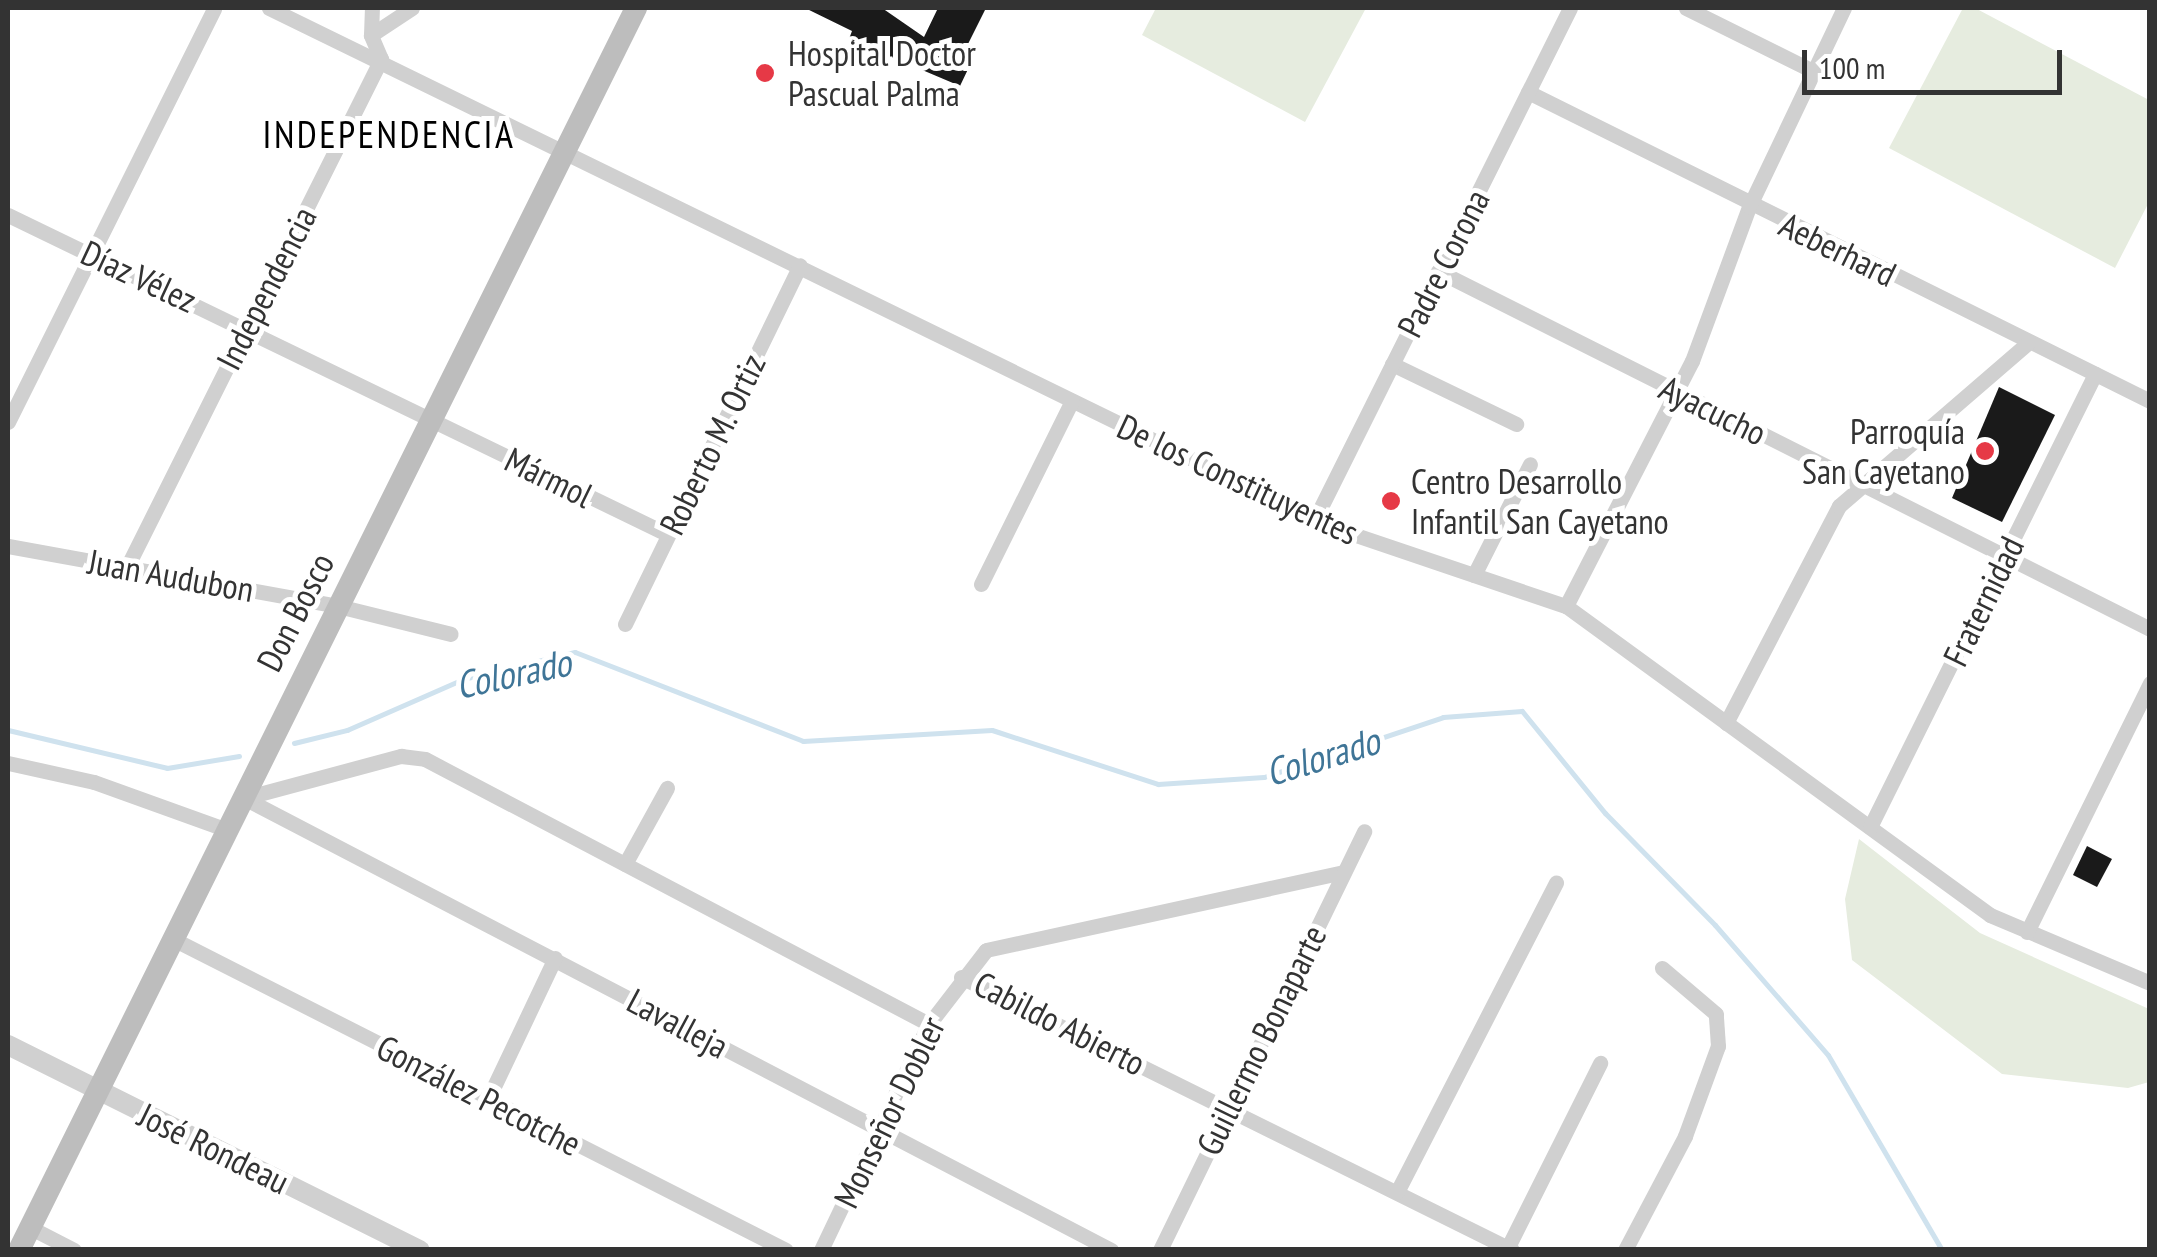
<!DOCTYPE html>
<html>
<head>
<meta charset="utf-8">
<style>
	body { margin:0 }
	#map { position:relative; width:2157px; height:1257px; overflow:hidden; background:#fff; font-family:"PT Sans Narrow",sans-serif }
	div>[style] { position:absolute }
	[style*='--x'] { left:calc(var(--x)*1px); top:calc(var(--y)*1px); width:calc(var(--w)*1px); rotate:calc(var(--a)*1deg) }
	.green>* { inset:0; background:#e6ecdf }
	.stream>* { height:5px; margin:-2.5px; padding:0 2.5px; transform-origin:2.5px; border-radius:2.5px; background:#cfe2ee }
	.building>* { inset:0; background:#1a1a1a }
	.minor>* { height:15px; margin:-7.5px; padding:0 7.5px; transform-origin:7.5px; border-radius:7.5px; background:#d0d0d0 }
	.tertiary>* { height:20px; margin:-10px; padding:0 10px; transform-origin:10px; border-radius:10px; background:#d0d0d0 }
	.secondary>* { height:22px; margin:-11px; padding:0 11px; transform-origin:11px; border-radius:11px; background:#bdbdbd }
	.dots>* { width:28px; height:28px; translate:-50% -50%; box-sizing:border-box; border:5px solid #fff; border-radius:50% }
	span { translate:-50% -50%; white-space:nowrap; text-align:center; line-height:1.15; -webkit-text-stroke:10px #fff; paint-order:stroke }
	.poi-label { font-size:35px; color:#333 }
	.left { translate:0 -50%; text-align:left }
	.right { translate:-100% -50%; text-align:right }
	.street-label { font-size:35px; color:#333 }
	.neighbourhood-label { font-size:38px; color:#000; letter-spacing:2.5px }
	.water-label { font-size:38px; color:#3f7597; font-style:italic }
	.frame { position:absolute; inset:0; border:10px solid #333; pointer-events:none }
	.scale { position:absolute; left:1802px; top:50px; width:260px; height:45px; box-sizing:border-box; border:5px solid #333; border-top:0; padding-left:12px; font-size:30px; line-height:35px; white-space:nowrap; color:#333; -webkit-text-stroke:8px #fff; paint-order:stroke }
</style>
</head>
<body>
<div id="map">
	<div class="green">
		<div style="clip-path:polygon(1156px 8px,1366px 8px,1305px 122px,1142px 35px)"></div>
		<div style="clip-path:polygon(1963px 8px,1975px 8px,2149px 100px,2149px 202px,2115px 268px,1889px 148px)"></div>
		<div style="clip-path:polygon(1859px 839px,1980px 933px,2149px 1009px,2149px 1082px,2128px 1088px,2002px 1074px,1852px 960px,1845px 899px)"></div>
	</div>
	<div class="stream">
		<div style="--x:8;--y:730;--w:163;--a:13.4"></div>
		<div style="--x:167;--y:768;--w:73;--a:-9.5"></div>
		<div style="--x:294;--y:743;--w:55;--a:-13.8"></div>
		<div style="--x:347;--y:730;--w:127;--a:-23.7"></div>
		<div style="--x:463;--y:679;--w:115;--a:-13.6"></div>
		<div style="--x:575;--y:652;--w:245;--a:21.3"></div>
		<div style="--x:803;--y:741;--w:189;--a:-3.3"></div>
		<div style="--x:992;--y:730;--w:175;--a:18"></div>
		<div style="--x:1158;--y:784;--w:106;--a:-3.8"></div>
		<div style="--x:1264;--y:777;--w:189;--a:-18.5"></div>
		<div style="--x:1443;--y:717;--w:79;--a:-4.3"></div>
		<div style="--x:1522;--y:711;--w:132;--a:50.9"></div>
		<div style="--x:1605;--y:813;--w:157;--a:45.5"></div>
		<div style="--x:1715;--y:925;--w:172;--a:49"></div>
		<div style="--x:1828;--y:1055;--w:226;--a:59.7"></div>
	</div>
	<div class="building">
		<div style="clip-path:polygon(805px 8px,882px 8px,924px 37px,938px 8px,986px 8px,960px 60px,970px 65px,960px 86px,849px 39px,852px 31px)"></div>
		<div style="clip-path:polygon(1999px 387px,2055px 415px,2002px 522px,1952px 498px)"></div>
		<div style="clip-path:polygon(2087px 846px,2112px 859px,2097px 887px,2073px 875px)"></div>
	</div>
	<div class="minor">
		<div style="--x:269;--y:8;--w:1180;--a:26.04"></div>
		<div style="--x:1329;--y:526;--w:250;--a:18.7"></div>
		<div style="--x:1566;--y:606;--w:525;--a:36.08"></div>
		<div style="--x:1990;--y:915;--w:174;--a:23"></div>
		<div style="--x:1686;--y:8;--w:142;--a:26.4"></div>
		<div style="--x:371;--y:35;--w:49;--a:-33.4"></div>
		<div style="--x:1528;--y:92;--w:695;--a:26.42"></div>
		<div style="--x:8;--y:215;--w:732;--a:25.83"></div>
		<div style="--x:1438;--y:271;--w:797;--a:26.69"></div>
		<div style="--x:1392;--y:364;--w:138;--a:25.8"></div>
		<div style="--x:8;--y:422;--w:462;--a:-63.5"></div>
		<div style="--x:1315;--y:519;--w:571;--a:-63.48"></div>
		<div style="--x:8;--y:546;--w:335;--a:10.3"></div>
		<div style="--x:338;--y:606;--w:116;--a:13.9"></div>
		<div style="--x:128;--y:565;--w:566;--a:-63.43"></div>
		<div style="--x:381;--y:59;--w:26;--a:-113"></div>
		<div style="--x:371;--y:35;--w:27;--a:-88"></div>
		<div style="--x:1474;--y:575;--w:124;--a:-63.2"></div>
		<div style="--x:981;--y:584;--w:204;--a:-63.6"></div>
		<div style="--x:1566;--y:606;--w:276;--a:-62.8"></div>
		<div style="--x:1692;--y:361;--w:164;--a:-69.7"></div>
		<div style="--x:1749;--y:207;--w:221;--a:-64.5"></div>
		<div style="--x:625;--y:624;--w:399;--a:-64"></div>
		<div style="--x:1726;--y:723;--w:245;--a:-62.5"></div>
		<div style="--x:1839;--y:506;--w:251;--a:-40.8"></div>
		<div style="--x:8;--y:763;--w:88;--a:12.5"></div>
		<div style="--x:94;--y:782;--w:141;--a:19.8"></div>
		<div style="--x:244;--y:798;--w:978;--a:27.53"></div>
		<div style="--x:244;--y:798;--w:163;--a:-15"></div>
		<div style="--x:401;--y:756;--w:24;--a:7"></div>
		<div style="--x:425;--y:759;--w:569;--a:27.74"></div>
		<div style="--x:1870;--y:827;--w:506;--a:-63.59"></div>
		<div style="--x:625;--y:864;--w:87;--a:-61.1"></div>
		<div style="--x:2027;--y:932;--w:278;--a:-63.7"></div>
		<div style="--x:173;--y:939;--w:687;--a:26.9"></div>
		<div style="--x:961;--y:977;--w:615;--a:26.36"></div>
		<div style="--x:488;--y:1099;--w:156;--a:-64.6"></div>
		<div style="--x:1397;--y:1192;--w:348;--a:-62.8"></div>
		<div style="--x:31;--y:1228;--w:48;--a:27.1"></div>
		<div style="--x:1508;--y:1247;--w:206;--a:-63.4"></div>
		<div style="--x:821;--y:1250;--w:250;--a:-64.5"></div>
		<div style="--x:929;--y:1024;--w:93;--a:-52.4"></div>
		<div style="--x:986;--y:950;--w:366;--a:-12.3"></div>
		<div style="--x:1160;--y:1250;--w:466;--a:-64"></div>
		<div style="--x:1625;--y:1250;--w:129;--a:-62.2"></div>
		<div style="--x:1685;--y:1136;--w:96;--a:-69.9"></div>
		<div style="--x:1718;--y:1046;--w:32;--a:-94"></div>
		<div style="--x:1716;--y:1014;--w:71;--a:-139.6"></div>
	</div>
	<div class="tertiary">
		<div style="--x:8;--y:1045;--w:460;--a:26.5"></div>
	</div>
	<div class="secondary">
		<div style="--x:19;--y:1250;--w:1387;--a:-63.58"></div>
	</div>
	<div class="dots">
		<div style="left:765px;top:73px;background:#e63946"></div>
		<div style="left:1985px;top:451px;background:#e63946"></div>
		<div style="left:1391px;top:501px;background:#e63946"></div>
	</div>
	<div class="poi-label">
		<span class="left" style="left:788px;top:73px">Hospital Doctor<br>Pascual Palma</span>
		<span class="right" style="left:1965px;top:451px">Parroquía<br>San Cayetano</span>
		<span class="left" style="left:1411px;top:501px">Centro Desarrollo<br>Infantil San Cayetano</span>
	</div>
	<div class="street-label">
		<span style="left:1838px;top:249px;rotate:26deg">Aeberhard</span>
		<span style="left:1443px;top:263px;rotate:-63deg">Padre Corona</span>
		<span style="left:139px;top:276px;rotate:25deg">Díaz Vélez</span>
		<span style="left:266px;top:288px;rotate:-63deg">Independencia</span>
		<span style="left:1713px;top:410px;rotate:26deg">Ayacucho</span>
		<span style="left:712px;top:444px;rotate:-64deg">Roberto M. Ortiz</span>
		<span style="left:549px;top:477px;rotate:26deg">Mármol</span>
		<span style="left:1238px;top:479px;rotate:25deg">De los Constituyentes</span>
		<span style="left:171px;top:575px;rotate:10deg">Juan Audubon</span>
		<span style="left:1983px;top:601px;rotate:-64deg">Fraternidad</span>
		<span style="left:295px;top:612px;rotate:-63deg">Don Bosco</span>
		<span style="left:678px;top:1023px;rotate:28deg">Lavalleja</span>
		<span style="left:1060px;top:1023px;rotate:27deg">Cabildo Abierto</span>
		<span style="left:1261px;top:1040px;rotate:-64deg">Guillermo Bonaparte</span>
		<span style="left:479px;top:1095px;rotate:27deg">González Pecotche</span>
		<span style="left:889px;top:1112px;rotate:-64deg">Monseñor Dobler</span>
		<span style="left:214px;top:1148px;rotate:26deg">José Rondeau</span>
	</div>
	<div class="neighbourhood-label">
		<span style="left:389px;top:134px">INDEPENDENCIA</span>
	</div>
	<div class="water-label">
		<span style="left:513px;top:673px;rotate:-12deg">Colorado</span>
		<span style="left:1322px;top:756px;rotate:-17deg">Colorado</span>
	</div>
	<div class="frame"></div>
	<div class="scale">100 m</div>
</div>
</body>
</html>
